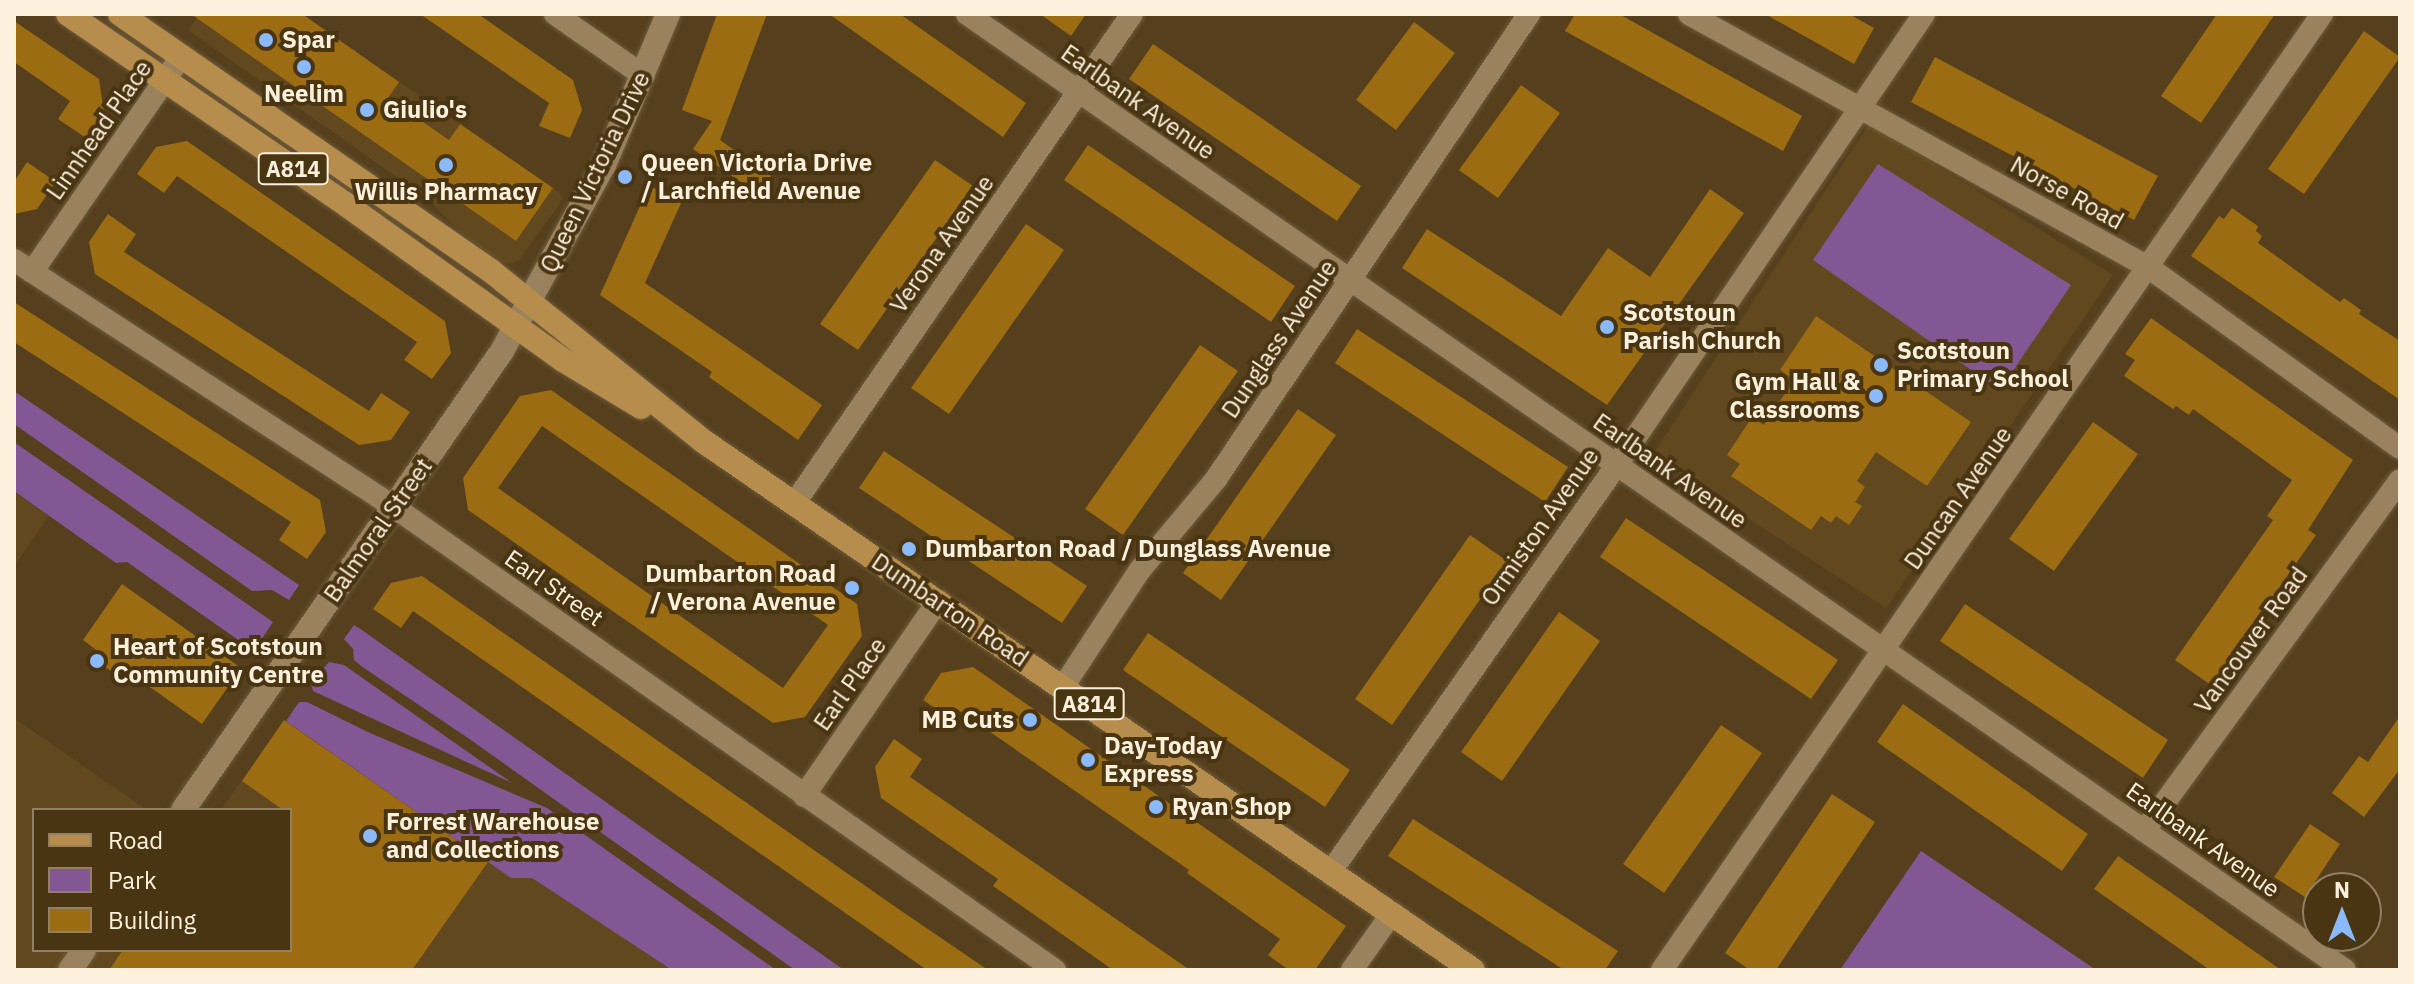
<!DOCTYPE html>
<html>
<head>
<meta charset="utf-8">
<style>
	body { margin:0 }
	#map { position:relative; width:2414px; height:984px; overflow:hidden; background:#553f1d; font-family:"IBM Plex Sans",sans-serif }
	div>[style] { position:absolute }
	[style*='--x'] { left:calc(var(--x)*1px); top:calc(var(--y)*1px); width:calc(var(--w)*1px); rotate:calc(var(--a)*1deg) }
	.built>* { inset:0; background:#62481e }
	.green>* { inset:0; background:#835793 }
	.building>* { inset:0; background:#9b6c12 }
	.roads { filter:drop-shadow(0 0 2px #6d5b3b) drop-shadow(0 0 2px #6d5b3b) }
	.minor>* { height:22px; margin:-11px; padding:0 11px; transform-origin:11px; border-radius:11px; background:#9a825e }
	.tertiary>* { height:24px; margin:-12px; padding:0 12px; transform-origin:12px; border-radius:12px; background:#9a825e }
	.primary>* { height:24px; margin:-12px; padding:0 12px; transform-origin:12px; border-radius:12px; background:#b68d4c }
	.dots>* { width:22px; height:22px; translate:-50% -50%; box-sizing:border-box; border:4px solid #4a3512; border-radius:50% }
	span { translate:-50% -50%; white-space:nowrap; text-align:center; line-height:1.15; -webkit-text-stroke:8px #4a3512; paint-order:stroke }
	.shield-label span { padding:2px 6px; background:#4a3512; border:2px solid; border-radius:6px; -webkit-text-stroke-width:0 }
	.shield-label { font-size:22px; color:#fdf0dd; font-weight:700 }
	.poi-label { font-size:24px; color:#fdf0dd; font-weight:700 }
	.left { translate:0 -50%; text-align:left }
	.right { translate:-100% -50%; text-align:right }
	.street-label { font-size:24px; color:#fdf0dd }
	.frame { position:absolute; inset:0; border:16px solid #fdf0dd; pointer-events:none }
	.legend { position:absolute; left:32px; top:808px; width:260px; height:144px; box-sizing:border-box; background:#4a3512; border:2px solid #928063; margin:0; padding:10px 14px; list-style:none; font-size:24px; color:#fdf0dd }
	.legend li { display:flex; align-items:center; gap:16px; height:40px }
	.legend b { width:40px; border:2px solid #928063 }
	.north { position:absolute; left:2302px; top:872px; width:80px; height:80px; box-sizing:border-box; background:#4a3512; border:2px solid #928063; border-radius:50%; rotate:0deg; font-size:22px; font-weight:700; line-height:32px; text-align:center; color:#fdf0dd }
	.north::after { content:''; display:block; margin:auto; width:28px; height:36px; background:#8bbafc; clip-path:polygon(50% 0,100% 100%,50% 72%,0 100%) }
</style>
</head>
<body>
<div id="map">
	<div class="built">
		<div style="clip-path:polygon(200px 14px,302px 14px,560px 193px,563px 199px,519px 260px,510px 264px,499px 262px,461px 233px,428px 199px,188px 30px)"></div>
		<div style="clip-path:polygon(1869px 124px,2113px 275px,1886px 608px,1652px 456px)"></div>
		<div style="clip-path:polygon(14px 491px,49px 516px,14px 566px)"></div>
		<div style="clip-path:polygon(14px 718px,147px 810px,34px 810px,34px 950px,290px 950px,290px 810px,221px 810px,284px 720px,488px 862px,532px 878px,672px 970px,14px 970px)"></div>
	</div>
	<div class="green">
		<div style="clip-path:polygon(1878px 164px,2071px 285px,2000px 390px,1813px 260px)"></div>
		<div style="clip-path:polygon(14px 391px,299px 585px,289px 600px,272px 590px,252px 591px,14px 424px)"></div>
		<div style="clip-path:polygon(14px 442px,273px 622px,254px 651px,127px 562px,116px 563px,14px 491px)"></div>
		<div style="clip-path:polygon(354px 625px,359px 628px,844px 970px,795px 970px,468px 738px,361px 666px,354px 660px,353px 649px,344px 639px)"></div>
		<div style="clip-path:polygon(329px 662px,344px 665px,512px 783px,313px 691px,311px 684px)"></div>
		<div style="clip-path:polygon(299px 702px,307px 702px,370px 733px,547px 808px,776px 970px,672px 970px,532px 878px,511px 878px,286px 721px)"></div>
		<div style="clip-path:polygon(1921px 851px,2096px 970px,1840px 970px)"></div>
	</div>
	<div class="building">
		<div style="clip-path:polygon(191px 14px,302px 14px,399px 82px,388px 98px,449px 140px,460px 124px,553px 188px,516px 241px)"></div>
		<div style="clip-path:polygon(420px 14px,478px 14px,573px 80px,582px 110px,570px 138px,539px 126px,549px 103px)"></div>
		<div style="clip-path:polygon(717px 14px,767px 14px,720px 140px,771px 176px,758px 194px,693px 149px,712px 121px,682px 110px)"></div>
		<div style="clip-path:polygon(829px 14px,900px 14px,1026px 103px,1003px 137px)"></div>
		<div style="clip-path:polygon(1040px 14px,1086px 14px,1071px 36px)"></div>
		<div style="clip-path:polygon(1575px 14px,1619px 14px,1802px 116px,1783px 151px,1565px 31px)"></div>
		<div style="clip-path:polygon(1765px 14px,1849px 14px,1874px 28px,1854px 64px)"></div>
		<div style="clip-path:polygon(2217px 14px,2275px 14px,2201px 123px,2161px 96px)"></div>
		<div style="clip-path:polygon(14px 21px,99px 79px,104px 112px,86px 138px,58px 119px,70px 101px,14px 62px)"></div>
		<div style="clip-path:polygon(1414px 22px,1455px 53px,1396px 130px,1356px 100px)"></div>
		<div style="clip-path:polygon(2364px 31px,2400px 57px,2304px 194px,2268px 169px)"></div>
		<div style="clip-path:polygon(1153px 44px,1361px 186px,1337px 221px,1129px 79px)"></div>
		<div style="clip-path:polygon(1935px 57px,2158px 176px,2134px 220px,1911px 102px)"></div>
		<div style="clip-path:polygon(1521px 85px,1560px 113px,1498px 198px,1459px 170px)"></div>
		<div style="clip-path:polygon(187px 141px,445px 321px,451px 353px,432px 379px,404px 360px,417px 342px,177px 176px,164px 193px,137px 174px,156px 147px)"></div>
		<div style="clip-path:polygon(1088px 145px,1295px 286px,1271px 322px,1064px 180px)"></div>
		<div style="clip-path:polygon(935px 160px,973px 186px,858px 350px,820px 324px)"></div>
		<div style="clip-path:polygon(27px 162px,56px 182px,37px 209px,14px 214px,14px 182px)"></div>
		<div style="clip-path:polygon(649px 186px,682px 201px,645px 283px,822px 405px,798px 440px,709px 377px,712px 372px,600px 295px)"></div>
		<div style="clip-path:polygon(1710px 189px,1744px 213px,1607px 405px,1402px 268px,1427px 229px,1561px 316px,1608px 248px,1650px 277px)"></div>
		<div style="clip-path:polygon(2232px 208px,2258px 226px,2256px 231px,2262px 236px,2258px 243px,2340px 302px,2344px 298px,2361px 310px,2359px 314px,2400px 341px,2400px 400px,2191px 256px,2219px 216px,2224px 219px)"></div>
		<div style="clip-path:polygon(108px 214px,136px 234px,124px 252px,369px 411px,381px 393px,410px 412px,391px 440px,359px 445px,95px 274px,89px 242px)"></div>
		<div style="clip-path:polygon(1026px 224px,1064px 250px,949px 414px,911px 388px)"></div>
		<div style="clip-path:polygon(14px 302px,320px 500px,326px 532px,307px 559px,279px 540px,291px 522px,14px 342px)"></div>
		<div style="clip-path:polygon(1816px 316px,1971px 422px,1927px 486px,1876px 452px,1857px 481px,1865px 487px,1855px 502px,1862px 506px,1849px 525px,1836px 516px,1831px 523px,1821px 516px,1811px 530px,1731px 476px,1740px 464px,1727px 455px,1752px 417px,1764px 425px,1794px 380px,1780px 370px)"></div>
		<div style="clip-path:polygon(2151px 318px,2353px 460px,2308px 530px,2316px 535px,2211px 685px,2175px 660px,2273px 520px,2267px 516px,2292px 480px,2193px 409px,2189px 415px,2176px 406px,2173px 409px,2124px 376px,2135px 360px,2125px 354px)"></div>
		<div style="clip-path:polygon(1357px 329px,1568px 467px,1545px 502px,1335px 363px)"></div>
		<div style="clip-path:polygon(1200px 345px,1238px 371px,1123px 535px,1085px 509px)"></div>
		<div style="clip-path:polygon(evenodd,551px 390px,857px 604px,862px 636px,805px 717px,773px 723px,468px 510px,463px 478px,520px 396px,551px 390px,542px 426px,828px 625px,783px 688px,498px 488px,542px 426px)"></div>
		<div style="clip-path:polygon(1298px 409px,1336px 435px,1221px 600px,1183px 573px)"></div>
		<div style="clip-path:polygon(2093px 422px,2138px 454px,2054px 571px,2009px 539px)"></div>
		<div style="clip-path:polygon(884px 451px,1087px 586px,1062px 623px,859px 488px)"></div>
		<div style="clip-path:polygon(1626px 518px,1838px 660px,1811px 699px,1600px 557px)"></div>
		<div style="clip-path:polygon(1470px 535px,1507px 561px,1392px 725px,1355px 699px)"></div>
		<div style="clip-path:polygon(422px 576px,897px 908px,988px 970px,927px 970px,413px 611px,401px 628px,373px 609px,391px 583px)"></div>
		<div style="clip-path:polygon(122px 584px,241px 668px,202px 724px,140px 680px,135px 687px,102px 665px,107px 658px,83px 640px)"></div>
		<div style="clip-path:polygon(1965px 604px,2168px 740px,2143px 778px,1940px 641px)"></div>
		<div style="clip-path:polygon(1559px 612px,1600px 641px,1502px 781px,1461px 752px)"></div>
		<div style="clip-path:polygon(1148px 633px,1350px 770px,1325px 807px,1123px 670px)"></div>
		<div style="clip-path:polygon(973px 667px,1346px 926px,1315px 970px,1289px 970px,1268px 955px,1280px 939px,1187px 873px,1189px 870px,957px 709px,951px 719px,923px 700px,941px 673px)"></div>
		<div style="clip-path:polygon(1903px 704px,2088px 834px,2062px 871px,1877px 742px)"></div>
		<div style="clip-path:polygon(2400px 716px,2400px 769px,2364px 817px,2332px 793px,2359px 756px,2368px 762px)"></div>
		<div style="clip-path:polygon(284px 720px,488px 862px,412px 970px,109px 970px,123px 950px,290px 950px,290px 810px,283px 810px,242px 781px)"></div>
		<div style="clip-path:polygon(1721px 725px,1762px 753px,1664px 893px,1623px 864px)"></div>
		<div style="clip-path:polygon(894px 739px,922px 759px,910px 777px,1190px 970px,1113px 970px,993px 886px,998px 879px,881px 798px,875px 767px)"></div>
		<div style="clip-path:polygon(1832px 794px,1875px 822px,1776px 970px,1750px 970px,1725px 953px)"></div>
		<div style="clip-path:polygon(1413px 819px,1618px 951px,1605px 970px,1564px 970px,1388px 856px)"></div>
		<div style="clip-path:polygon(2310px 824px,2340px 844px,2305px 897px,2274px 877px)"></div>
		<div style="clip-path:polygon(2118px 856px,2193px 908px,2281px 970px,2210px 970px,2094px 889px)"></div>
	</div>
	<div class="roads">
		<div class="minor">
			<div style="--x:555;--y:14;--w:108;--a:34.9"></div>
			<div style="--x:967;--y:14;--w:1677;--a:34.75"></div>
			<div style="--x:1689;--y:14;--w:524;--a:28.86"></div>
			<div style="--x:2148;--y:267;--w:310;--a:35.7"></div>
			<div style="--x:14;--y:260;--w:453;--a:33"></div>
			<div style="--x:394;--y:507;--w:807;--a:35.01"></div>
			<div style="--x:32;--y:272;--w:262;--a:-55.3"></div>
			<div style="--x:794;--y:504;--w:595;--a:-55.4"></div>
			<div style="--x:1063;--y:687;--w:140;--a:-56.7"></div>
			<div style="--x:1140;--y:570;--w:119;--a:-50.1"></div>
			<div style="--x:1216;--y:479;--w:561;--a:-56.05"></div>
			<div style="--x:804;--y:796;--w:237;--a:-55.5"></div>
			<div style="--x:2144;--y:831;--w:434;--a:-53.9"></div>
			<div style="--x:1332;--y:870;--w:494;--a:-54.9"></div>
			<div style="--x:1616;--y:466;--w:547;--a:-55.73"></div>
			<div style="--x:1352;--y:970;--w:70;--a:-54.9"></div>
			<div style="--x:1662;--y:970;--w:1162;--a:-55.38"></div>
		</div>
		<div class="tertiary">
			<div style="--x:183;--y:810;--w:559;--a:-55.2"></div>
			<div style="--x:502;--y:351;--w:212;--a:-61.3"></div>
			<div style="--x:604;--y:165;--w:164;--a:-67"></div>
			<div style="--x:70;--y:970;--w:24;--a:-55"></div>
		</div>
		<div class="primary">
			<div style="--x:68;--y:14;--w:340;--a:34.4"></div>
			<div style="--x:348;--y:206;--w:264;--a:35.6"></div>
			<div style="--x:563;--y:360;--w:91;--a:31.1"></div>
			<div style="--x:120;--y:14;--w:451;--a:34.7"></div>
			<div style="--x:491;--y:271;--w:272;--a:38.7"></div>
			<div style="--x:703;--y:441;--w:934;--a:34.49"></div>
		</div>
	</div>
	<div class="dots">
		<div style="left:266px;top:40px;background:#8bbafc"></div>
		<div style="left:304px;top:67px;background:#8bbafc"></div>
		<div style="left:367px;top:110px;background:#8bbafc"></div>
		<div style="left:446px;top:165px;background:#8bbafc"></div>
		<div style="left:625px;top:177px;background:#8bbafc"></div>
		<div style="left:1607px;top:327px;background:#8bbafc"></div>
		<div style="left:1881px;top:365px;background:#8bbafc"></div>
		<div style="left:1876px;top:396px;background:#8bbafc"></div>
		<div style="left:909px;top:549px;background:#8bbafc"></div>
		<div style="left:852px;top:588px;background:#8bbafc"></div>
		<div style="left:97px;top:661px;background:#8bbafc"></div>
		<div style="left:1030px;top:720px;background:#8bbafc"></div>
		<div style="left:1088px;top:760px;background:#8bbafc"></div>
		<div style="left:1156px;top:807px;background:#8bbafc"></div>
		<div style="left:370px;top:836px;background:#8bbafc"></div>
	</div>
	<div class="shield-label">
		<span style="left:293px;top:169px">A814</span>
		<span style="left:1089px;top:704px">A814</span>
	</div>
	<div class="poi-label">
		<span class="left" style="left:282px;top:40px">Spar</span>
		<span style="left:304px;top:94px">Neelim</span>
		<span class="left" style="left:383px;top:110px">Giulio's</span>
		<span class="left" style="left:641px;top:177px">Queen Victoria Drive<br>/ Larchfield Avenue</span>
		<span style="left:446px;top:192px">Willis Pharmacy</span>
		<span class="left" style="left:1623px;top:327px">Scotstoun<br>Parish Church</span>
		<span class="left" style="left:1897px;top:365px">Scotstoun<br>Primary School</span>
		<span class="right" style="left:1860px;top:396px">Gym Hall &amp;<br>Classrooms</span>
		<span class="left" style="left:925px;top:549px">Dumbarton Road / Dunglass Avenue</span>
		<span class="right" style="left:836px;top:588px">Dumbarton Road<br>/ Verona Avenue</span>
		<span class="left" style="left:113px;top:661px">Heart of Scotstoun<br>Community Centre</span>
		<span class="right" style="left:1014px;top:720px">MB Cuts</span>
		<span class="left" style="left:1104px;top:760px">Day-Today<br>Express</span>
		<span class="left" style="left:1172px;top:807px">Ryan Shop</span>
		<span class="left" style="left:386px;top:836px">Forrest Warehouse<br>and Collections</span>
	</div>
	<div class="street-label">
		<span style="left:1138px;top:102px;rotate:35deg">Earlbank Avenue</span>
		<span style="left:99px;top:130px;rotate:-55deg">Linnhead Place</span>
		<span style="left:595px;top:172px;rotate:-64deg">Queen Victoria Drive</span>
		<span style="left:2067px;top:193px;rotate:29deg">Norse Road</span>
		<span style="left:942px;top:244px;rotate:-55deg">Verona Avenue</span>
		<span style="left:1279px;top:339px;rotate:-56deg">Dunglass Avenue</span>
		<span style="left:1670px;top:471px;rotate:35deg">Earlbank Avenue</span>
		<span style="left:1958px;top:498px;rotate:-55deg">Duncan Avenue</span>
		<span style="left:1540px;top:527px;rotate:-55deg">Ormiston Avenue</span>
		<span style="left:378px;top:530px;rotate:-55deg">Balmoral Street</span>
		<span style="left:554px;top:588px;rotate:35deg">Earl Street</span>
		<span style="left:950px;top:610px;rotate:34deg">Dumbarton Road</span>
		<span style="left:2251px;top:640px;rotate:-54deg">Vancouver Road</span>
		<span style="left:850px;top:684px;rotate:-55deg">Earl Place</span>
		<span style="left:2203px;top:840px;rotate:35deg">Earlbank Avenue</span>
	</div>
	<div class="frame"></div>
	<ul class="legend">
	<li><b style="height:10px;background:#b68d4c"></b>Road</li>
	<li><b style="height:22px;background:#835793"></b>Park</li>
	<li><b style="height:22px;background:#9b6c12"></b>Building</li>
	</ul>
	<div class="north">N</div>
</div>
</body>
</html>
